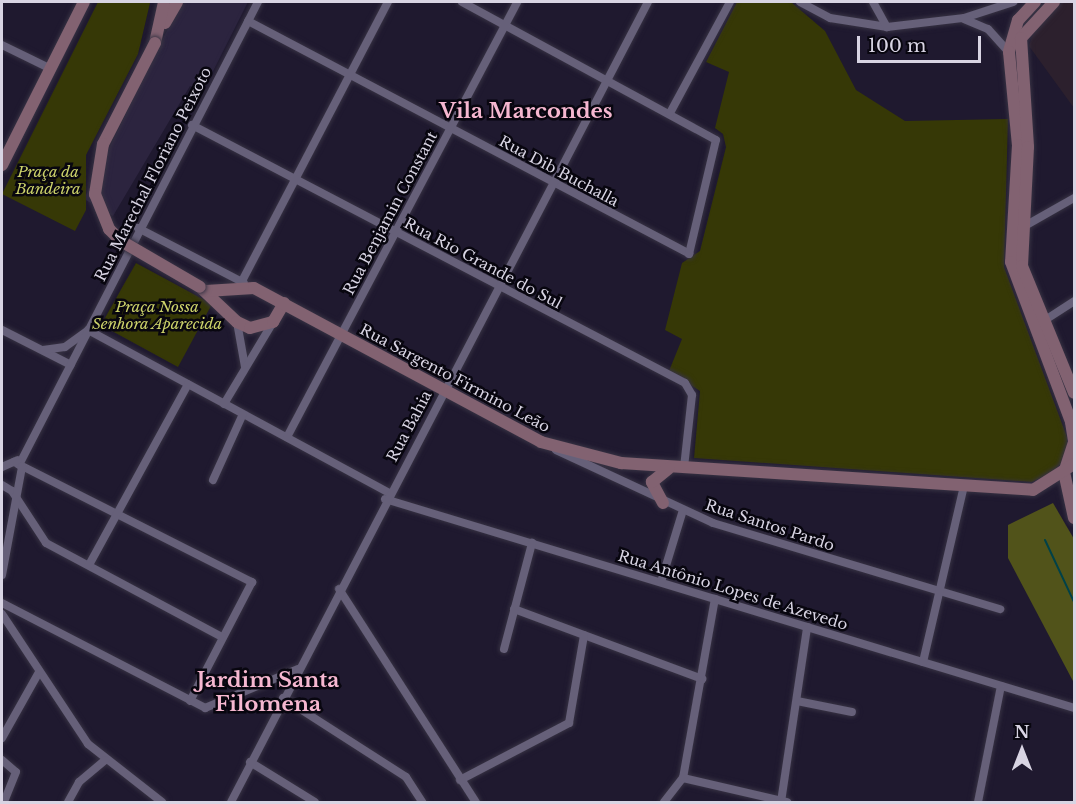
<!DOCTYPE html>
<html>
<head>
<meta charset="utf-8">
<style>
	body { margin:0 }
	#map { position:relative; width:1076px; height:804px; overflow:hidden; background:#1f192f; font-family:"Libre Baskerville",serif }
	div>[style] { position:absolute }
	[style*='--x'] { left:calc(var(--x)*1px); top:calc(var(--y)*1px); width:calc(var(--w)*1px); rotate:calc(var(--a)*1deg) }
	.built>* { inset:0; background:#2c243f }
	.education>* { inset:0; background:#2c202d }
	.green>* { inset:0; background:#363806 }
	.forest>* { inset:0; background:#51531a }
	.stream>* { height:2px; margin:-1px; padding:0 1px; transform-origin:1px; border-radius:1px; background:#004148 }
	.roads { filter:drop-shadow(0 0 2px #373243) drop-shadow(0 0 2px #373243) }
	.street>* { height:8px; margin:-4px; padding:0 4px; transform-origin:4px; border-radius:4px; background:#666079 }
	.secondary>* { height:12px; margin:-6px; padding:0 6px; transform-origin:6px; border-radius:6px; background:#826271 }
	.bridges { filter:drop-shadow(0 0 2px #373243) drop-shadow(0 0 2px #373243) }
	.secondary-bridge>* { height:12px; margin:-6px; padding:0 6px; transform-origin:6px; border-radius:6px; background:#826271 }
	span { translate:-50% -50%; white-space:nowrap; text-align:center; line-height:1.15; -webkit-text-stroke:5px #08060f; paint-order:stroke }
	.park-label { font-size:15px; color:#ccd26a; font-style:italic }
	.street-label { font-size:15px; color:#d8d4e3 }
	.district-label { font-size:21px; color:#f6b7d0; font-weight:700 }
	.frame { position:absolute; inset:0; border:3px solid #d8d4e3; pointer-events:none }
	.north { position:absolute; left:992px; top:720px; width:60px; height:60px; -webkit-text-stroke:4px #08060f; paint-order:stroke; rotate:0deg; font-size:16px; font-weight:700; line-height:24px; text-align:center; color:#d8d4e3 }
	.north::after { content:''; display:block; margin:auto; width:21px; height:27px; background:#d8d4e3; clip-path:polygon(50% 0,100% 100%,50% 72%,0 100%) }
	.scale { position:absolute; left:857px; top:36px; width:124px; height:27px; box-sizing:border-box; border:3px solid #d8d4e3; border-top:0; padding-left:8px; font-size:18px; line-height:21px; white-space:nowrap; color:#d8d4e3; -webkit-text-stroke:4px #08060f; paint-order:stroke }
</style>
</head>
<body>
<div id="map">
	<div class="built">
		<div style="clip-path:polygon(181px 2px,248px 2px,203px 91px,190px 86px,113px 216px,84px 199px)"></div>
	</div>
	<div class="education">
		<div style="clip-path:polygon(1062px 2px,1074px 2px,1074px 108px,1029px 46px,1034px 30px)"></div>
	</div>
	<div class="green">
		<div style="clip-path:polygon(98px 2px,150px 3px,138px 54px,86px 155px,86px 210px,75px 231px,2px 194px)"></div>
		<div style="clip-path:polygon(737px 2px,791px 2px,825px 31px,856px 90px,905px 121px,1008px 119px,1004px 267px,1067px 437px,1068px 457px,1051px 473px,1032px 482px,694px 458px,700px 391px,669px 371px,682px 339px,665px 330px,682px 263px,700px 251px,726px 147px,723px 134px,715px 128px,729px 72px,706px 62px)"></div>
		<div style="clip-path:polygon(136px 263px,212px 304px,178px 367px,101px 325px)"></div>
	</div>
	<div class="forest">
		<div style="clip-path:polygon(1053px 503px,1074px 539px,1074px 683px,1008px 558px,1008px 525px)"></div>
	</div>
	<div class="stream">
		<div style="--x:1045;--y:540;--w:68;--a:64.9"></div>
	</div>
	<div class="roads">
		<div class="street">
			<div style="--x:800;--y:2;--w:34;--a:28"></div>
			<div style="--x:830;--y:18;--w:58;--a:9"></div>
			<div style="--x:887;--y:27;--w:78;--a:-6.7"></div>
			<div style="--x:964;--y:18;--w:52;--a:-18.1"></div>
			<div style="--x:873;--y:2;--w:29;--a:61"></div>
			<div style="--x:964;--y:19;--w:26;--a:23"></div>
			<div style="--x:988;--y:29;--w:31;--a:48"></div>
			<div style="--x:248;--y:21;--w:499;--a:27.8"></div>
			<div style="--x:689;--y:254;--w:117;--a:-76.7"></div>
			<div style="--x:716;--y:140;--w:289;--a:-151.5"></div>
			<div style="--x:2;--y:45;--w:55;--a:26.1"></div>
			<div style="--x:670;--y:113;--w:126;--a:-61.6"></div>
			<div style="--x:192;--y:125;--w:556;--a:27.62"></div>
			<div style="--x:685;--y:383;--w:14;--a:60"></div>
			<div style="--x:692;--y:395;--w:73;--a:96.3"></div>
			<div style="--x:1023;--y:227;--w:59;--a:-29.6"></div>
			<div style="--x:138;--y:228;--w:119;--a:27.4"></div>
			<div style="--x:242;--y:281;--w:315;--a:-62.4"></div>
			<div style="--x:237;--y:322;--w:46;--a:79.9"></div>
			<div style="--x:1042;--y:322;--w:38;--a:-33"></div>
			<div style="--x:2;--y:330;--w:77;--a:26.9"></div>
			<div style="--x:88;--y:330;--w:341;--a:28.4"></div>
			<div style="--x:43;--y:350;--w:22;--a:-8"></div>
			<div style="--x:65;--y:347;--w:29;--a:-36"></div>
			<div style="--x:224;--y:404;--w:96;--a:-59.1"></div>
			<div style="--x:287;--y:437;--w:492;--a:-62.1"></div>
			<div style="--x:556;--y:450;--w:173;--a:24.9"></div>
			<div style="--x:713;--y:523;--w:300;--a:16.7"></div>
			<div style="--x:14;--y:462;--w:267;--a:26.8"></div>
			<div style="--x:252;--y:582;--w:134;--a:117.5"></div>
			<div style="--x:19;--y:465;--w:521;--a:-62.7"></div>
			<div style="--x:2;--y:467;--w:17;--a:-24"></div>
			<div style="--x:213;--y:480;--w:72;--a:-65.6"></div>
			<div style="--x:2;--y:485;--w:12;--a:31"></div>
			<div style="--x:12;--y:491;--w:62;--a:56.8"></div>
			<div style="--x:46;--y:543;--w:200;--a:28.1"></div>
			<div style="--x:385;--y:499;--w:720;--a:16.87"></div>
			<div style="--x:89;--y:565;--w:206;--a:-61.3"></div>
			<div style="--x:2;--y:575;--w:110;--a:-79.5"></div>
			<div style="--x:661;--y:582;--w:75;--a:-73"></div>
			<div style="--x:339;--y:589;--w:253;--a:57.3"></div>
			<div style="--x:2;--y:603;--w:229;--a:27.3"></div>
			<div style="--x:205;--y:708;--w:101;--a:-22.8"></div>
			<div style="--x:514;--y:609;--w:201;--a:20.4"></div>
			<div style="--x:2;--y:614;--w:156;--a:56.5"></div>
			<div style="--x:88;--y:744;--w:94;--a:38.1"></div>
			<div style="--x:504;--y:649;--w:110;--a:-75.2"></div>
			<div style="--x:923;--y:662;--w:181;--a:-76.9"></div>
			<div style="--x:283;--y:698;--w:146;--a:32.7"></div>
			<div style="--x:406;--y:777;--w:30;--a:57"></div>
			<div style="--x:797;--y:701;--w:56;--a:11.3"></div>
			<div style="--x:2;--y:738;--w:76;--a:-60.7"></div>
			<div style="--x:2;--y:760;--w:18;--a:41"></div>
			<div style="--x:16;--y:772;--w:32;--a:112"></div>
			<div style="--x:250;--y:762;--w:76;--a:31.6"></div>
			<div style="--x:683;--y:778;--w:107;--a:13"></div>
			<div style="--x:460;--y:780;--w:123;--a:-27.6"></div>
			<div style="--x:569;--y:723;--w:89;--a:-80.3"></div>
			<div style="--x:68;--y:802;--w:23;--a:-61"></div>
			<div style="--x:79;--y:782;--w:34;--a:-40"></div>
			<div style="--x:231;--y:802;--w:902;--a:-62.47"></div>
			<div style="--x:664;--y:802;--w:31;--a:-52"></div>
			<div style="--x:683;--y:778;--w:182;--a:-79.9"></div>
			<div style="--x:781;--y:802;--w:177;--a:-81.5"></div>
			<div style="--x:978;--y:802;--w:118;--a:-78.8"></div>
		</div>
		<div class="secondary">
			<div style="--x:1035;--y:2;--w:25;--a:133"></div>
			<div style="--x:1018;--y:20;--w:33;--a:106"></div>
			<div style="--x:1009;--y:52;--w:93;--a:84.5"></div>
			<div style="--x:1018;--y:145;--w:117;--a:93.4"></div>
			<div style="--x:1011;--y:262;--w:171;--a:69.4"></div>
			<div style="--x:1071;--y:422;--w:20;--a:81"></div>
			<div style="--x:1074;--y:442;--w:32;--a:108"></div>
			<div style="--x:1064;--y:472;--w:47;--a:77.7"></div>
			<div style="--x:1054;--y:2;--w:49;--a:132.5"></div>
			<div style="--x:1021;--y:38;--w:109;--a:86.3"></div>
			<div style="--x:1028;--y:147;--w:119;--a:92.9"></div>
			<div style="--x:1022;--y:266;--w:137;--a:67.7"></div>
			<div style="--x:165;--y:23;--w:24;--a:-60"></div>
			<div style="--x:155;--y:43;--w:42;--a:-77.6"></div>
			<div style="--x:2;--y:165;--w:182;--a:-63.3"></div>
			<div style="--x:201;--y:288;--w:50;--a:43.4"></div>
			<div style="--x:237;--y:322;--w:14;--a:25"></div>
			<div style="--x:250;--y:328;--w:24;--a:-15"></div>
			<div style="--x:273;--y:322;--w:22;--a:-60"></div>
			<div style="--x:206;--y:291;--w:48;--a:-3.6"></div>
			<div style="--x:254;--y:288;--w:326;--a:28.2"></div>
			<div style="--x:541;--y:442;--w:83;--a:14.7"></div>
			<div style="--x:621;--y:463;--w:413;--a:3.7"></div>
			<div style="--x:1033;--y:490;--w:49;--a:-32.4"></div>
			<div style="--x:663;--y:503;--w:24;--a:-118"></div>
			<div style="--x:652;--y:482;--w:21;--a:-39"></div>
		</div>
	</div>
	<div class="bridges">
		<div class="secondary-bridge">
			<div style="--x:155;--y:43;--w:114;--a:117.2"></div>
			<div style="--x:103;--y:144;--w:51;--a:99.1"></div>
			<div style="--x:95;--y:194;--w:38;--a:68"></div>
			<div style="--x:109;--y:229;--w:17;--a:45"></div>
			<div style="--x:121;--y:241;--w:91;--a:30.2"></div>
		</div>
	</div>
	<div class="park-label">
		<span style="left:48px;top:180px">Praça da<br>Bandeira</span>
		<span style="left:157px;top:315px">Praça Nossa<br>Senhora Aparecida</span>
	</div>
	<div class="street-label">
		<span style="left:559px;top:171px;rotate:28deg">Rua Dib Buchalla</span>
		<span style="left:153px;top:174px;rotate:-63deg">Rua Marechal Floriano Peixoto</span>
		<span style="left:390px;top:213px;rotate:-62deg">Rua Benjamin Constant</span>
		<span style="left:483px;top:263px;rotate:28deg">Rua Rio Grande do Sul</span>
		<span style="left:455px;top:378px;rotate:28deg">Rua Sargento Firmino Leão</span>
		<span style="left:409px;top:426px;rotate:-62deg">Rua Bahia</span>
		<span style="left:770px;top:525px;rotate:18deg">Rua Santos Pardo</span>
		<span style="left:733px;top:590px;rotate:17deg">Rua Antônio Lopes de Azevedo</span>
	</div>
	<div class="district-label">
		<span style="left:526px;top:111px">Vila Marcondes</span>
		<span style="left:268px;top:692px">Jardim Santa<br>Filomena</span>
	</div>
	<div class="frame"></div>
	<div class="north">N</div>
	<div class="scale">100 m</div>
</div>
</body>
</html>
